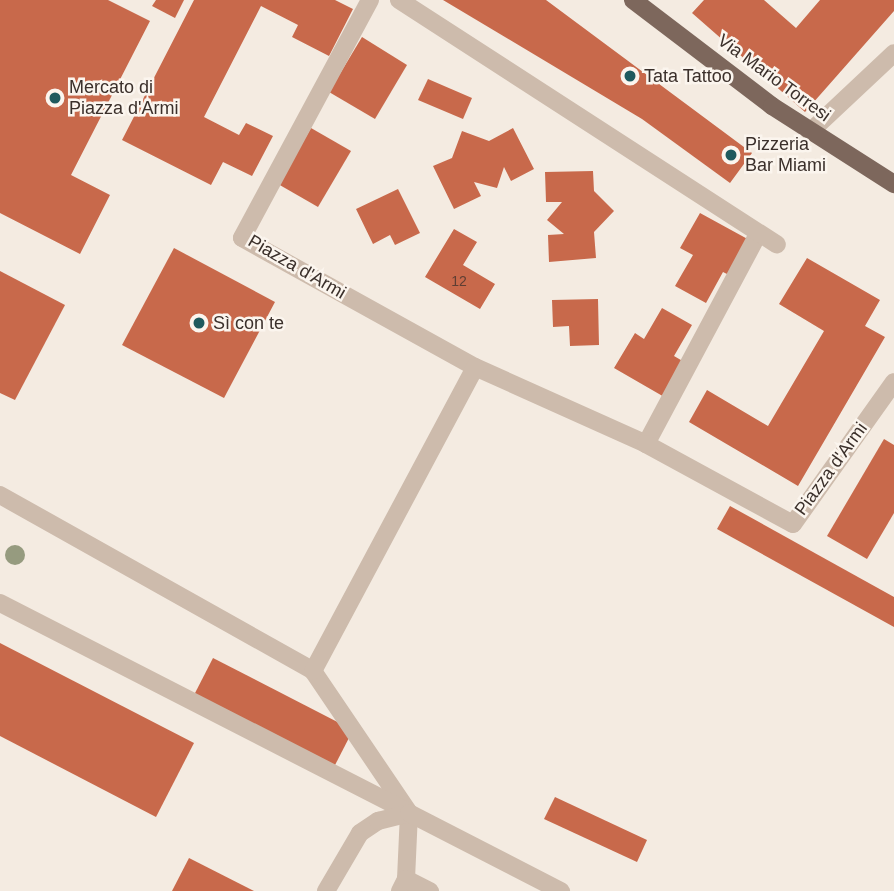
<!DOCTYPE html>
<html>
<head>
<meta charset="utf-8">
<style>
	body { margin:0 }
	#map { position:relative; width:894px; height:891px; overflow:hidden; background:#f4ebe1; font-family:Helvetica,sans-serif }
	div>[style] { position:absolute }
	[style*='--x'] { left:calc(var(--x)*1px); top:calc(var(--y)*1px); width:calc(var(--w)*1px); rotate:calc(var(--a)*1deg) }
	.building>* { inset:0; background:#c8694b }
	.minor>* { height:18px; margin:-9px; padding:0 9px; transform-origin:9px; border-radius:9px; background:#cdbbac }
	.major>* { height:18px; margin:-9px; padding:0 9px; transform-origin:9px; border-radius:9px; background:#7d675c }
	.trees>* { width:20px; height:20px; margin:-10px; border-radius:50%; background:#969b7f }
	.dots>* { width:19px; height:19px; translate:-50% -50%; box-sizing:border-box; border:4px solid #fbf5ee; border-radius:50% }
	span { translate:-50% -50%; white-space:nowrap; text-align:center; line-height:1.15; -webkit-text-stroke:5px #fbf5ee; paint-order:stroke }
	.number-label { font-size:14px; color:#5e3e33 }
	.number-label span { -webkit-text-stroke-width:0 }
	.poi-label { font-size:18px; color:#3b302b }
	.left { translate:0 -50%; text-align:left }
	.street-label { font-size:18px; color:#3b302b }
</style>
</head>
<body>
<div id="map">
	<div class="building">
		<div style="clip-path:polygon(0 0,108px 0,150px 21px,71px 175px,110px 195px,80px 254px,0 213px)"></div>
		<div style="clip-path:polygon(156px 0,184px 0,175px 18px,152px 6px)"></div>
		<div style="clip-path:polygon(194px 0,335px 0,353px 9px,329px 56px,292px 37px,298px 25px,261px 6px,204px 117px,239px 135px,246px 123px,273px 136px,252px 176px,223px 162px,211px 185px,122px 140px)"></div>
		<div style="clip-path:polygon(443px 0,546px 0,752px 153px,730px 183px,642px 119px)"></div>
		<div style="clip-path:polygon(704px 0,764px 0,796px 28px,820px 0,894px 0,894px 11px,805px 112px,692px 13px)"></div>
		<div style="clip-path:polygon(362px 37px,407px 65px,375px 119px,329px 92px)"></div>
		<div style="clip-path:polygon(428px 79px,472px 98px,463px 119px,418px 100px)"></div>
		<div style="clip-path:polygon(311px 128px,351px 151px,318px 207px,278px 184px)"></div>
		<div style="clip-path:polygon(513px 128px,534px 169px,511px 181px,504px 167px,497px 188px,474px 182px,481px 196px,454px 209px,433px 166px,452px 158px,462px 131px,489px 141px)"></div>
		<div style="clip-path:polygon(593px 171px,594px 191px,614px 211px,594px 232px,596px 258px,549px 262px,548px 235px,564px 234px,547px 220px,562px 202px,546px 202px,545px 172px)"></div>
		<div style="clip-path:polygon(398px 189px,420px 233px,395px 245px,390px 235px,373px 244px,356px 209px)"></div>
		<div style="clip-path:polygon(700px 213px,753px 242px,733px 277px,723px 272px,706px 303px,675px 286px,693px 255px,680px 248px)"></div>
		<div style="clip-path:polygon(454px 229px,477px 242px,463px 265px,495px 284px,480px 309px,425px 277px)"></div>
		<div style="clip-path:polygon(174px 248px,275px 302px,224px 398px,122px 345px)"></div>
		<div style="clip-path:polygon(807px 258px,880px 300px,865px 326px,885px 337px,798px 486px,689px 422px,707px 390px,768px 426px,824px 331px,779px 304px)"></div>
		<div style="clip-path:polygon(0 271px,65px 305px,15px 400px,0 393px)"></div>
		<div style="clip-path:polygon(598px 299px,599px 345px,570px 346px,569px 326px,553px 327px,552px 300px)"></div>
		<div style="clip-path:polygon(662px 308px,692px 325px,674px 356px,686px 363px,666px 398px,614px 368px,635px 333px,644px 339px)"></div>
		<div style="clip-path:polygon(884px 439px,894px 445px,894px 513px,867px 559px,827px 536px)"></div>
		<div style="clip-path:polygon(730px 506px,894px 597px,894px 627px,717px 529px)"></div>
		<div style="clip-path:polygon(0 643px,194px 743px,156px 817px,0 736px)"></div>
		<div style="clip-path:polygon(213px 658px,353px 730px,333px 769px,193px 697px)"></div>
		<div style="clip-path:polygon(555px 797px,647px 840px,637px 862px,544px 819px)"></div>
		<div style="clip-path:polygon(189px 858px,254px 891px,172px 891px)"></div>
	</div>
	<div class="minor">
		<div style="--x:370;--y:0;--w:270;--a:118.3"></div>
		<div style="--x:242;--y:238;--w:266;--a:29"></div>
		<div style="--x:475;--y:367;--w:188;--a:24.2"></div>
		<div style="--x:646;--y:444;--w:238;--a:-61.9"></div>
		<div style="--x:399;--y:0;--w:450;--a:32.9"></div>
		<div style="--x:810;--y:132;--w:115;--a:-43.2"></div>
		<div style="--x:646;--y:444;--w:167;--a:28.6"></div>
		<div style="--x:793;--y:524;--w:174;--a:-54.6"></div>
		<div style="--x:0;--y:495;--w:359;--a:29.3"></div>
		<div style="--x:313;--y:671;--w:171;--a:55.9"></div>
		<div style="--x:0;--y:603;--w:456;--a:27.1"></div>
		<div style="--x:313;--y:671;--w:344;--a:-61.9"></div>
		<div style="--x:406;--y:879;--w:66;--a:-87.4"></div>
		<div style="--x:326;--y:891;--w:67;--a:-59.6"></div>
		<div style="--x:360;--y:833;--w:22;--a:-34"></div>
		<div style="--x:378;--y:821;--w:32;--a:-14"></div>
		<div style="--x:409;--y:813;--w:171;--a:27.2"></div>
		<div style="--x:400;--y:891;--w:13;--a:-63"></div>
		<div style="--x:406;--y:879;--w:27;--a:27"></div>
	</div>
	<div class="major">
		<div style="--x:633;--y:0;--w:175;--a:37.3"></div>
		<div style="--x:772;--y:106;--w:145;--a:32.6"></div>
	</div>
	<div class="trees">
		<div style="left:15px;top:555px"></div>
	</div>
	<div class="dots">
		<div style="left:630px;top:76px;background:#1f5a5e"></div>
		<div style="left:55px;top:98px;background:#1f5a5e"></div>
		<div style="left:731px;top:155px;background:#1f5a5e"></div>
		<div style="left:199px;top:323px;background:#1f5a5e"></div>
	</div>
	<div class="number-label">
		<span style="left:459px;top:281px">12</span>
	</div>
	<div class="poi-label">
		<span class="left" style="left:644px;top:76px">Tata Tattoo</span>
		<span class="left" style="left:69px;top:98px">Mercato di<br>Piazza d'Armi</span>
		<span class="left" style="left:745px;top:155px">Pizzeria<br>Bar Miami</span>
		<span class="left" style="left:213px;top:323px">Sì con te</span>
	</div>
	<div class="street-label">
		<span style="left:774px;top:78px;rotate:36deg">Via Mario Torresi</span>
		<span style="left:297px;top:267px;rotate:30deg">Piazza d'Armi</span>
		<span style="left:831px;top:469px;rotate:-54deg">Piazza d'Armi</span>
	</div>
</div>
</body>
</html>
